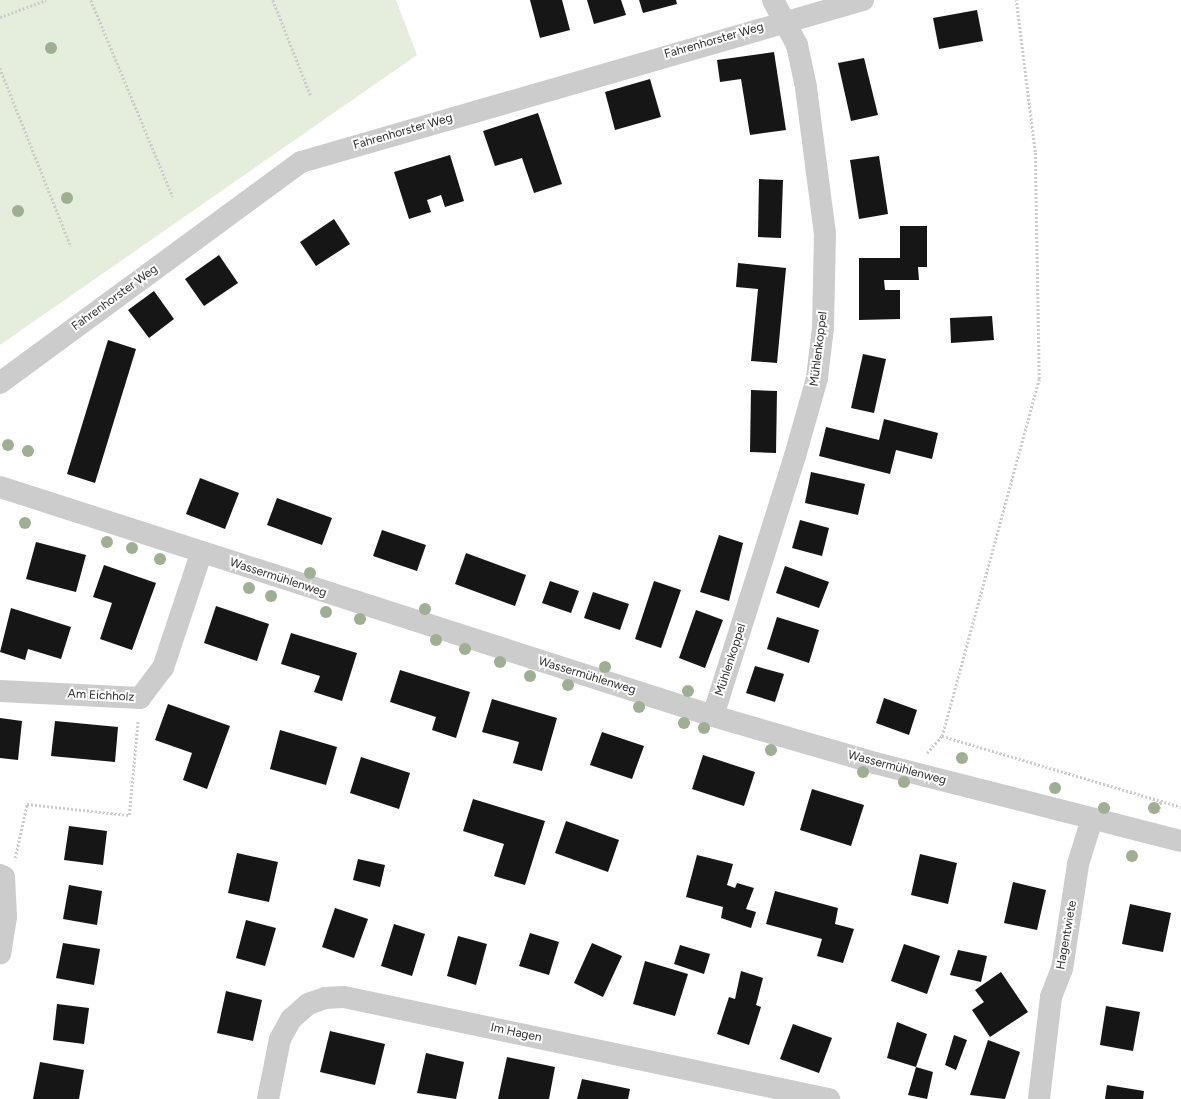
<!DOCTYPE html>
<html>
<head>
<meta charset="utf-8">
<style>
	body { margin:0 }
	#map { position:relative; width:1181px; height:1099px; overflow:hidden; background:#fff; font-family:Figtree,sans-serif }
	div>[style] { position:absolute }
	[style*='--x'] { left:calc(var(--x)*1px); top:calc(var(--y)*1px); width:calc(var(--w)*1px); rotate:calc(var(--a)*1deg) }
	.green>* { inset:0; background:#e5eddd }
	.building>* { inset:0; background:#161616 }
	.path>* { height:2.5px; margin-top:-1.25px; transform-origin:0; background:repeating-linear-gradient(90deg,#ccc 0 2px,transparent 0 4px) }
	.minor>* { height:22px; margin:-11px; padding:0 11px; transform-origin:11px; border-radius:11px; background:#ccc }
	.trees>* { width:12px; height:12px; margin:-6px; border-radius:50%; background:#9faf93 }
	span { translate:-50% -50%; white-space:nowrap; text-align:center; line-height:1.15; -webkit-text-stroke:4px #fff; paint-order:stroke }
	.street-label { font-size:12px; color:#2f2f2f }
</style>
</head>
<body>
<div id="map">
	<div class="green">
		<div style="clip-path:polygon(0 0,396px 0,417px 55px,0 345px)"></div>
	</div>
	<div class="building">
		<div style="clip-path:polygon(530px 0,562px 0,570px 30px,540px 38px)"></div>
		<div style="clip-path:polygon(587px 0,621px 0,626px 15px,594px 24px)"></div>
		<div style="clip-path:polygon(639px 0,676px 0,677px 4px,643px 13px)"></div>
		<div style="clip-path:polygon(977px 10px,983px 41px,939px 49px,933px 18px)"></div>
		<div style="clip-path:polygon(774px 52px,786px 130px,750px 135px,741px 79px,720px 82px,717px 60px)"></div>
		<div style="clip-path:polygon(864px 58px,878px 115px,851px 121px,838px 63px)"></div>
		<div style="clip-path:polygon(650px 79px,661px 117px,615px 130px,605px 92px)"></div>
		<div style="clip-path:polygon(538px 113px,562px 184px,534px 193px,522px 158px,495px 166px,483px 131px)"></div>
		<div style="clip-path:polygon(450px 155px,464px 201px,445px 207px,441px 195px,427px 200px,431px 212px,409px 219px,394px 172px)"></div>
		<div style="clip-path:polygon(879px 156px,888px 214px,859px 219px,850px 160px)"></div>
		<div style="clip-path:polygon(759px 179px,783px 180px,781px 238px,758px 237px)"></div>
		<div style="clip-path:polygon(334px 219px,350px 244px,316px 266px,300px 242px)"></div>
		<div style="clip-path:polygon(900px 226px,927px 226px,927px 267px,918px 267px,919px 280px,884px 280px,885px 290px,900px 290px,900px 319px,859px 320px,859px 258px,900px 258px)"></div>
		<div style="clip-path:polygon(219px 255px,238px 283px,204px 306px,185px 279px)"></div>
		<div style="clip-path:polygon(738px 263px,786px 268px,777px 363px,751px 361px,758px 289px,736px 287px)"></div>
		<div style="clip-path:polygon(154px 291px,174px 319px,149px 338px,128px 310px)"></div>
		<div style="clip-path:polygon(992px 316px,994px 340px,951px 343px,950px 318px)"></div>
		<div style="clip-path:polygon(108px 340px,136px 349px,95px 483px,67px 474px)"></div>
		<div style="clip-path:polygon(863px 354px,886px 359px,874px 413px,851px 408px)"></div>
		<div style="clip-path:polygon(751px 390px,777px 391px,776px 453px,750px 452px)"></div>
		<div style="clip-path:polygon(884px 419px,938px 433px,932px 459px,896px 450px,890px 474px,819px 456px,826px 427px,879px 440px)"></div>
		<div style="clip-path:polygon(811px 472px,865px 484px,858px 515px,805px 503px)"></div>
		<div style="clip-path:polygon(200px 478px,239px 493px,225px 529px,186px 514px)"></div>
		<div style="clip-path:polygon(277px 498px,332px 518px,322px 545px,267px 525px)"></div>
		<div style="clip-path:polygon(800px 520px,829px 528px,822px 556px,792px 548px)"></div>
		<div style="clip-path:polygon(382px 530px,426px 545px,417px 571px,373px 556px)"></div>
		<div style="clip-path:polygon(719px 535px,743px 543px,729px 601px,700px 592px)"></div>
		<div style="clip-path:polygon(36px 542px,86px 555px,76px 592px,26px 579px)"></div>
		<div style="clip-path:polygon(466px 553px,526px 575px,515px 606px,455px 584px)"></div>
		<div style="clip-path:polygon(104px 565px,156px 583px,132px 650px,100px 639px,112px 603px,93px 597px)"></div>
		<div style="clip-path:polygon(785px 566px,829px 582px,819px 608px,776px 593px)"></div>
		<div style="clip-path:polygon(550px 581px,579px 591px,571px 613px,542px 603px)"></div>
		<div style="clip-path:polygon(654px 581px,681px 590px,661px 648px,635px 639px)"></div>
		<div style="clip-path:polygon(593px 592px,629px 604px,620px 630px,584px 618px)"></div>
		<div style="clip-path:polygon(216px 606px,269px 624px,257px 661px,204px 643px)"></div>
		<div style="clip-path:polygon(11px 608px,71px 627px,61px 659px,28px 649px,25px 660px,0 652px)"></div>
		<div style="clip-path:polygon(696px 610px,723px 620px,705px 668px,679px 658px)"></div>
		<div style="clip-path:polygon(777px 617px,819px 630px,809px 663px,767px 649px)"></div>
		<div style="clip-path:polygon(291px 633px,357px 653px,342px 701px,314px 692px,320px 676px,281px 664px)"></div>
		<div style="clip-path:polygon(755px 666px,784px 674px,775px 702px,746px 693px)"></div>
		<div style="clip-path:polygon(400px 670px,470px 692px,456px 738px,432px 730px,436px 717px,390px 702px)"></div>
		<div style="clip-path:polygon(884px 698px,917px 710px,909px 735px,876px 723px)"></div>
		<div style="clip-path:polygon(492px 699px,557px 718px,542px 771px,513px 763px,519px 742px,482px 732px)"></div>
		<div style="clip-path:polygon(168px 704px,230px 726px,207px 789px,183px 780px,192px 753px,155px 740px)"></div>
		<div style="clip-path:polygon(0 718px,22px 721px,18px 760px,0 758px)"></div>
		<div style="clip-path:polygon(55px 721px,118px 727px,115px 762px,51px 756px)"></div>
		<div style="clip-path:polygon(280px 730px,337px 747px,326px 785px,270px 769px)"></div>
		<div style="clip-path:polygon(602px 732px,644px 746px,632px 779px,590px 765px)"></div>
		<div style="clip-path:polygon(703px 755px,755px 772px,744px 806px,692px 789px)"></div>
		<div style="clip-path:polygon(361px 757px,410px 773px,399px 809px,350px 793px)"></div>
		<div style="clip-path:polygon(812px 789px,864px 805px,851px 846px,800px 830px)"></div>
		<div style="clip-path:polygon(473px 799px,545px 821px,525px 885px,494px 876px,504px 844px,463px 831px)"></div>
		<div style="clip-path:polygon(566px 821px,619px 840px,608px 872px,555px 853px)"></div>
		<div style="clip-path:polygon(69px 826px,107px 831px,103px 865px,64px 860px)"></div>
		<div style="clip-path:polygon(237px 853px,278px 862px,269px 902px,228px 893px)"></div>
		<div style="clip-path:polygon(920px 854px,957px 863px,948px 904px,911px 895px)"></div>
		<div style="clip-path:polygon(697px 855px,733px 864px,727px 885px,735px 888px,737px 883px,754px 888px,746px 909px,756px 912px,751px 928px,721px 918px,723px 907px,686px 897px)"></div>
		<div style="clip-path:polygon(358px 859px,385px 865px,380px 887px,353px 880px)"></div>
		<div style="clip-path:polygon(1013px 882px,1046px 890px,1037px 930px,1004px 923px)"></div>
		<div style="clip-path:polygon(69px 885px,102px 891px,97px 925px,63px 919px)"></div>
		<div style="clip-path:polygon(775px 891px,838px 908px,835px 924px,854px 929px,843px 963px,817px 956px,822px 939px,766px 924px)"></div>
		<div style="clip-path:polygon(1130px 904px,1171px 913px,1163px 952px,1122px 944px)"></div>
		<div style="clip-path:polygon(335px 908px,368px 919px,354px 958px,322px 947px)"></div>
		<div style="clip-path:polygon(246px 920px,276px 928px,265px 966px,236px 958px)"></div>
		<div style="clip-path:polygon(394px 924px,425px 934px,412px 976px,381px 966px)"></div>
		<div style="clip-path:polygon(530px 933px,559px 942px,549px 975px,519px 966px)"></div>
		<div style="clip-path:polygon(458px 936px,487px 944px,476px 985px,447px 976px)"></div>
		<div style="clip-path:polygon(63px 943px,100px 949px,94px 985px,56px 978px)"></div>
		<div style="clip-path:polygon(592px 943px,622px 956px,603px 997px,574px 983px)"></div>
		<div style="clip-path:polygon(904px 944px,940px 956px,927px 994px,891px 981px)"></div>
		<div style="clip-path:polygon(680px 945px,710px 954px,704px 974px,674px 964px)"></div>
		<div style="clip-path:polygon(958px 950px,987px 956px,981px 982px,950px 975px)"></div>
		<div style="clip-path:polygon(645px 961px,688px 974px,675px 1016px,633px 1004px)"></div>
		<div style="clip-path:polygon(741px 971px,763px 978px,756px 1005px,761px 1007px,749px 1045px,717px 1034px,729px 997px,735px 999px)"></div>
		<div style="clip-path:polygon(1001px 972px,1028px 1012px,990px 1037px,972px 1010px,984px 1002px,975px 990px)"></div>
		<div style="clip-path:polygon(226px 991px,262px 1000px,253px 1041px,217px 1033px)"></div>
		<div style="clip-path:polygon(57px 1004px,89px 1008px,84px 1044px,53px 1040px)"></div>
		<div style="clip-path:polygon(1106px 1006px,1140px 1012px,1133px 1051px,1100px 1045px)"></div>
		<div style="clip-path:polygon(897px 1022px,927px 1034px,916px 1067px,887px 1058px)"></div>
		<div style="clip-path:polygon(793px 1024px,832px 1038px,819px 1073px,780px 1059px)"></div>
		<div style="clip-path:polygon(330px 1031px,385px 1044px,375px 1085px,320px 1072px)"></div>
		<div style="clip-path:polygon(954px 1035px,967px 1040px,956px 1070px,945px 1065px)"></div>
		<div style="clip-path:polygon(988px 1040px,1020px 1052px,1005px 1099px,970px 1095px)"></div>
		<div style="clip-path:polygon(426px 1053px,464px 1062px,456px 1099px,417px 1093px)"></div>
		<div style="clip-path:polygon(507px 1057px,555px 1067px,549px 1099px,498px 1099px)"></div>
		<div style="clip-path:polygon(40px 1062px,84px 1070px,79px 1099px,33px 1099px)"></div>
		<div style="clip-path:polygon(916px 1067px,933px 1072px,927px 1099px,908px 1095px)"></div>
		<div style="clip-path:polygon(582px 1079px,630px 1089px,628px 1099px,577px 1099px)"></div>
		<div style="clip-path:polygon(1107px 1085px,1144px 1091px,1143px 1099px,1105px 1099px)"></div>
	</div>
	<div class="path">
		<div style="--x:91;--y:0;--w:213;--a:67.4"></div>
		<div style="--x:273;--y:0;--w:103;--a:68.4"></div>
		<div style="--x:0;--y:17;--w:49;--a:-20.3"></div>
		<div style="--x:0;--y:68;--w:192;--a:68.3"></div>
		<div style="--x:942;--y:736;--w:249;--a:16.5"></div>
		<div style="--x:927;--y:753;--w:23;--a:-49"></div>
		<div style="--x:942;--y:736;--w:370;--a:-74.8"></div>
		<div style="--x:1039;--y:379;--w:227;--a:-91"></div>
		<div style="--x:1035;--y:152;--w:153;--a:-97.1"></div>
		<div style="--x:1158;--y:812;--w:11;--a:-75"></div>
		<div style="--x:15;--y:858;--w:55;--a:-77.5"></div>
		<div style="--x:27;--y:804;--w:103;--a:6.2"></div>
		<div style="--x:129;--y:815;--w:95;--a:-84.6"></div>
	</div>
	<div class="minor">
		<div style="--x:0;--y:383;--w:373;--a:-36.3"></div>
		<div style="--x:301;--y:162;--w:585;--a:-16.08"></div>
		<div style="--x:0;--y:487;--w:749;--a:17.81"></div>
		<div style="--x:713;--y:716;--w:169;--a:16.2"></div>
		<div style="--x:875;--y:763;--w:316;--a:14.3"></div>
		<div style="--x:0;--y:691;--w:140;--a:2.9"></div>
		<div style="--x:140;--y:698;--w:38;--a:-53"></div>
		<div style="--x:163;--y:668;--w:120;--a:-71.6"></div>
		<div style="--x:713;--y:716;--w:273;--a:-72.5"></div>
		<div style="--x:795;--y:456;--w:81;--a:-74.2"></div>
		<div style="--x:817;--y:378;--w:50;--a:-83.2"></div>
		<div style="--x:823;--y:328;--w:94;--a:-88.8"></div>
		<div style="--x:825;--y:234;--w:148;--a:-97.4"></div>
		<div style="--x:806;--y:87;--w:43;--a:-102.1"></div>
		<div style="--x:797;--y:45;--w:51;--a:-118.1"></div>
		<div style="--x:0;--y:875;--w:4;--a:27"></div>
		<div style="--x:4;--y:877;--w:40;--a:87.1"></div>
		<div style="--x:6;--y:917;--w:37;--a:99"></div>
		<div style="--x:268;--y:1099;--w:61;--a:-78.7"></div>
		<div style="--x:280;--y:1039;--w:23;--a:-61"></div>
		<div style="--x:291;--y:1019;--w:23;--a:-41"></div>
		<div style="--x:308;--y:1004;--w:18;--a:-19"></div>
		<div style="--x:325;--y:998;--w:19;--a:-3"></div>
		<div style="--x:344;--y:997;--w:496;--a:11.9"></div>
		<div style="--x:1039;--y:1099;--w:103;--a:-83.3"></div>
		<div style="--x:1051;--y:997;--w:30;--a:-69"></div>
		<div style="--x:1062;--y:969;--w:106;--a:-81.3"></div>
		<div style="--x:1078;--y:864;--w:47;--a:-72.7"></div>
	</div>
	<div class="trees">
		<div style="left:51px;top:48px"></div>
		<div style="left:67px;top:198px"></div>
		<div style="left:18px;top:211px"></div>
		<div style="left:8px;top:445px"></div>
		<div style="left:28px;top:451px"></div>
		<div style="left:25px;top:523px"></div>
		<div style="left:107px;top:542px"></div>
		<div style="left:132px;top:548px"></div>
		<div style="left:160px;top:559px"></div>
		<div style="left:310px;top:573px"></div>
		<div style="left:249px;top:588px"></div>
		<div style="left:271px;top:596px"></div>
		<div style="left:425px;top:609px"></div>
		<div style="left:326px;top:612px"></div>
		<div style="left:360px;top:619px"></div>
		<div style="left:436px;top:640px"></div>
		<div style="left:465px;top:649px"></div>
		<div style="left:500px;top:662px"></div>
		<div style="left:605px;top:667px"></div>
		<div style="left:530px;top:676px"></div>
		<div style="left:568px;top:685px"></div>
		<div style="left:688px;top:691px"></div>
		<div style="left:639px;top:707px"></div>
		<div style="left:684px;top:723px"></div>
		<div style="left:704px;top:728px"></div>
		<div style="left:771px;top:750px"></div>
		<div style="left:962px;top:758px"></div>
		<div style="left:863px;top:772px"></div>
		<div style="left:904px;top:782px"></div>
		<div style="left:1055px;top:788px"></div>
		<div style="left:1104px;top:808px"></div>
		<div style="left:1154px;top:808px"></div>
		<div style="left:1132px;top:856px"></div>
	</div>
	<div class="street-label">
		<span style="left:714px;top:41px;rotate:-16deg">Fahrenhorster Weg</span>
		<span style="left:403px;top:132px;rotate:-16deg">Fahrenhorster Weg</span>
		<span style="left:115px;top:298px;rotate:-36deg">Fahrenhorster Weg</span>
		<span style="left:819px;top:349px;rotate:-83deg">Mühlenkoppel</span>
		<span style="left:278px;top:578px;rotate:18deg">Wassermühlenweg</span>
		<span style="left:731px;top:660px;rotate:-72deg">Mühlenkoppel</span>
		<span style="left:587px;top:676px;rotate:17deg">Wassermühlenweg</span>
		<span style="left:101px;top:696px;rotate:3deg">Am Eichholz</span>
		<span style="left:897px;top:768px;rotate:15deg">Wassermühlenweg</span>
		<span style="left:1067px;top:935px;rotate:-80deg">Hagentwiete</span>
		<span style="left:516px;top:1033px;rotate:12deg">Im Hagen</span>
	</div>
</div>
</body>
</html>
